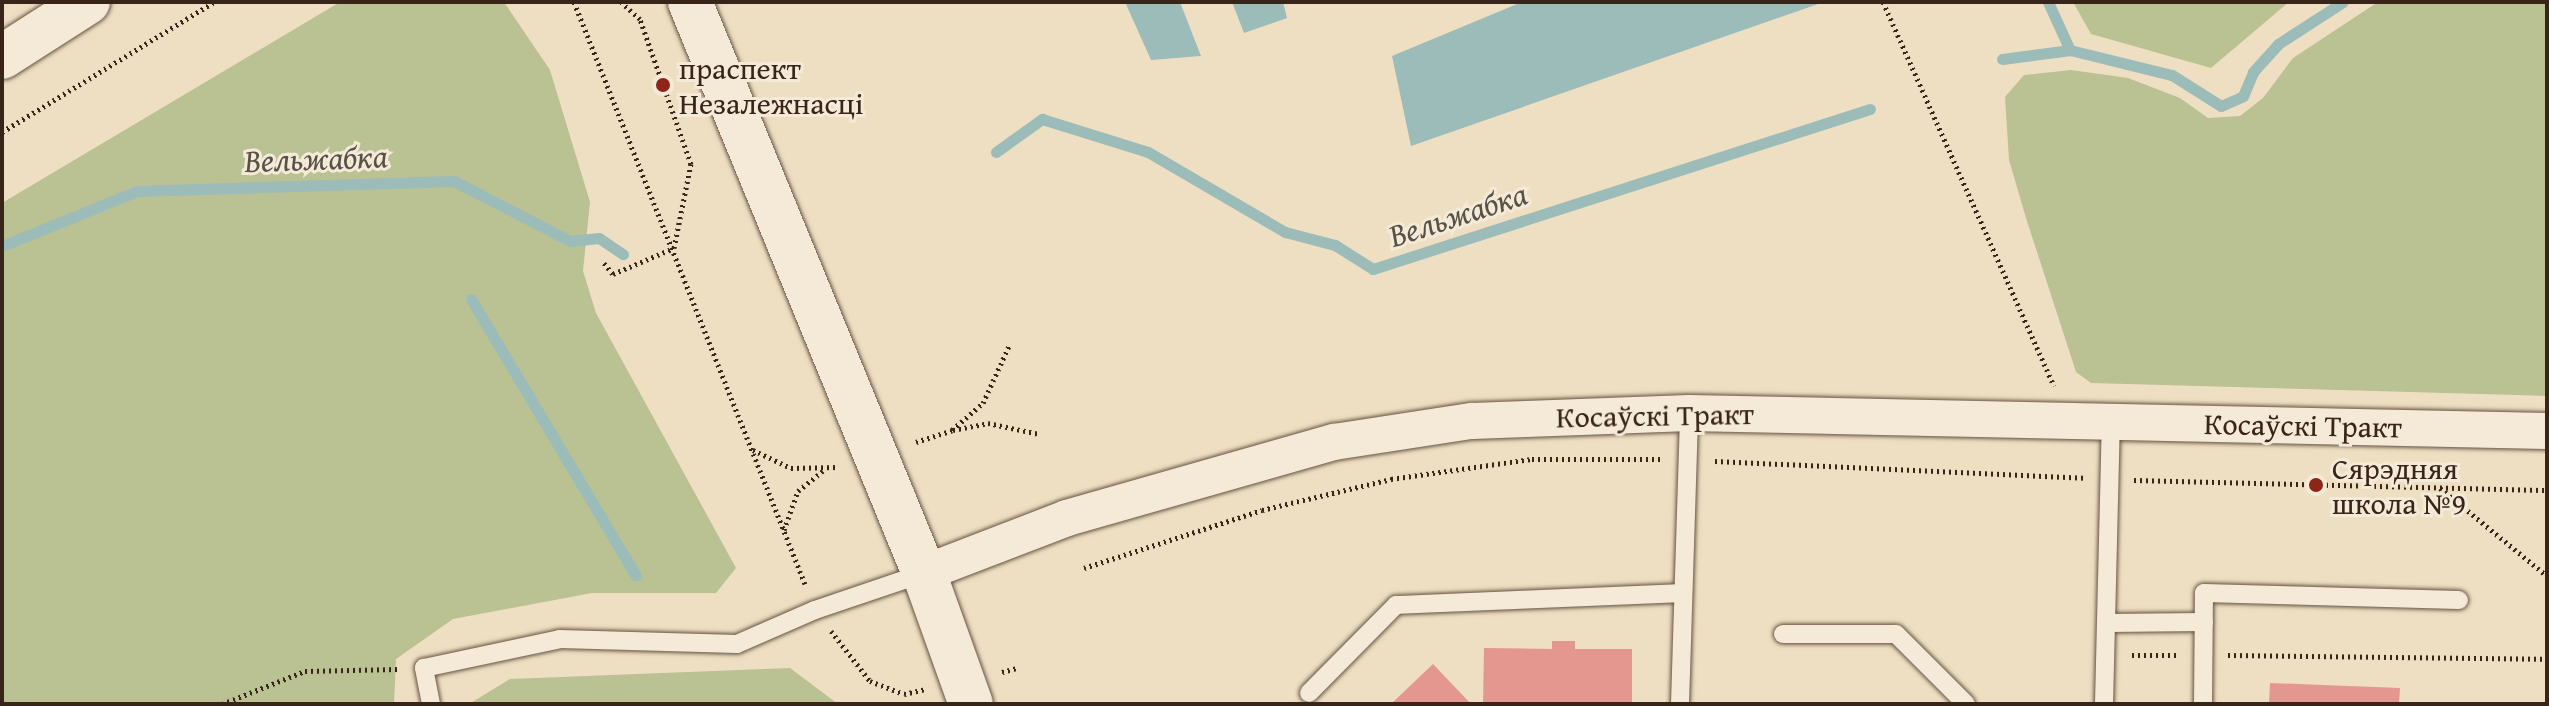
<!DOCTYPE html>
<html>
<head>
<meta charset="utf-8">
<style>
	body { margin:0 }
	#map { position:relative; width:2549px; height:706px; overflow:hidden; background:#efdfc2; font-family:"Gentium Book Plus",serif }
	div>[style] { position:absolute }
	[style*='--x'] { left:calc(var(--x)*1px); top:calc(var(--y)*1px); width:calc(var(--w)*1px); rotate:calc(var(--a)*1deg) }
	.green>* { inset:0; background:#bac193 }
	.water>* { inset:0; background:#9bbcb9 }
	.stream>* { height:11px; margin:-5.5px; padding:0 5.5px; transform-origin:5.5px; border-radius:5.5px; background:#9bbcb9 }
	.building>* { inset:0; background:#e4978f }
	.path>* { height:5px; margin-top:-2.5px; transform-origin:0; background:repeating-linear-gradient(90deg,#382418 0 2px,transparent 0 6px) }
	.roads { filter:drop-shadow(0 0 2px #665342) drop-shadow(0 0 2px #665342) }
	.service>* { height:18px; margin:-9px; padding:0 9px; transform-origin:9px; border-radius:9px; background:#f5ead7 }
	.minor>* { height:36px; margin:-18px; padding:0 18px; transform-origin:18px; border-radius:18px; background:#f5ead7 }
	.tertiary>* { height:44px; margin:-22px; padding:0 22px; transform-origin:22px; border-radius:22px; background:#f5ead7 }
	.secondary>* { height:44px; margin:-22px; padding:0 22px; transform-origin:22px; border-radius:22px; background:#f5ead7 }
	.dots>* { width:22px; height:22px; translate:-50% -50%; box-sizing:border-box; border:4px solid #f5ead7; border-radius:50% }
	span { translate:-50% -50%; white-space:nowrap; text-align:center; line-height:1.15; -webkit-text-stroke:6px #f5ead7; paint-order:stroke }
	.poi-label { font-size:30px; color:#382418 }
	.left { translate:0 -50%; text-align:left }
	.street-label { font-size:30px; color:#382418 }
	.water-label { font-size:32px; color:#565248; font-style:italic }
	.frame { position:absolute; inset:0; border:4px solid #382418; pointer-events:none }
</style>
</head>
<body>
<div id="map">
	<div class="green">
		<div style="clip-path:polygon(340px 2px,504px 2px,550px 70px,590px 202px,583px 271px,596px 313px,736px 568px,716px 593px,592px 593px,453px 619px,396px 659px,394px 704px,2px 704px,2px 203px)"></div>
		<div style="clip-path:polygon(2073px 2px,2289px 2px,2211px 68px,2091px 34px)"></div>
		<div style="clip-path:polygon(2378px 2px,2547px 2px,2547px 396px,2091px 383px,2076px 372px,2026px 218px,2009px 160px,2005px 97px,2024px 75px,2071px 70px,2128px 78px,2180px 98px,2208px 118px,2240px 116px,2263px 98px,2293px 58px)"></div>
		<div style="clip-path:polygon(790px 668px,838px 704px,469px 704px,510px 679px)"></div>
	</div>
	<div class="water">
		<div style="clip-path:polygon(1125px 2px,1180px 2px,1201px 56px,1151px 60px)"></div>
		<div style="clip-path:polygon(1232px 2px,1283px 2px,1287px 18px,1244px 33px)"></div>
		<div style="clip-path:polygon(1522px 2px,1824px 2px,1411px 146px,1392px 56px)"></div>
	</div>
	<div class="stream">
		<div style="--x:2048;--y:2;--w:53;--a:65.4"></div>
		<div style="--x:2002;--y:59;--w:69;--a:-7.5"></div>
		<div style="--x:2070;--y:50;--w:105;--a:13.8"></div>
		<div style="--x:2172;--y:75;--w:58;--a:32.3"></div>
		<div style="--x:2221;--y:106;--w:24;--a:-24"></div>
		<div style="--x:2243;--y:96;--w:26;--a:-67"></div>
		<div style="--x:2253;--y:72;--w:38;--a:-48"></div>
		<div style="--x:2278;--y:44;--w:77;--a:-32.9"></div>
		<div style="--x:996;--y:152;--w:57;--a:-35.7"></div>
		<div style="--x:1042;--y:119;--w:111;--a:17.3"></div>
		<div style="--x:1148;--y:152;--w:159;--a:30.3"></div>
		<div style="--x:1285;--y:232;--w:52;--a:14.6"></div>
		<div style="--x:1335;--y:245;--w:45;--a:32.3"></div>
		<div style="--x:1373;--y:269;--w:522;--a:-17.85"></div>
		<div style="--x:2;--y:246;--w:146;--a:-22.2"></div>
		<div style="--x:137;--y:191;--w:317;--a:-1.8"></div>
		<div style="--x:454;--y:181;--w:131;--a:27.3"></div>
		<div style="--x:570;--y:241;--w:29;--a:-6"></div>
		<div style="--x:599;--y:238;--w:29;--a:34"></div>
		<div style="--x:471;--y:299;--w:322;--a:59.2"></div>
	</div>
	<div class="building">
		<div style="clip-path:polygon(1552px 641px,1575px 641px,1575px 649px,1632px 649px,1632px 704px,1483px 704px,1484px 648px,1552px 649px)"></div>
		<div style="clip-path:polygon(1433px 664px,1471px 704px,1391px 704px)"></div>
		<div style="clip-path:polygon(2270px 683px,2400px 688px,2399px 704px,2269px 704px)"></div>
	</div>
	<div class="path">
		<div style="--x:574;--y:2;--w:626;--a:68.35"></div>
		<div style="--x:1883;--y:2;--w:420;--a:66"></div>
		<div style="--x:2;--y:132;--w:249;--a:-31.5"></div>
		<div style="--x:604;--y:263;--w:14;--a:51"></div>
		<div style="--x:613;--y:274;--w:66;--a:-23.1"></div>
		<div style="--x:674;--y:248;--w:86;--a:-78.6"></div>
		<div style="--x:691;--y:164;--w:154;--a:-109.4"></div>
		<div style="--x:640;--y:19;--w:25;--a:-138"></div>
		<div style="--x:953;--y:430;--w:36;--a:-11"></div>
		<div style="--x:988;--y:423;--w:52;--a:12.2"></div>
		<div style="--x:916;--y:442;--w:38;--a:-18"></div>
		<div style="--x:952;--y:430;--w:41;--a:-41.1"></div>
		<div style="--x:983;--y:403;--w:63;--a:-65.5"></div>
		<div style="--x:753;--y:450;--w:42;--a:25.3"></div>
		<div style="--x:791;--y:468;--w:47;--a:-1.2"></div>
		<div style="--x:1715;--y:461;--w:369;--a:2.6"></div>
		<div style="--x:2134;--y:480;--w:413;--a:1.4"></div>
		<div style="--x:2440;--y:488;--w:139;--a:39.4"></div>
		<div style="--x:784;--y:530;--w:41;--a:-70.3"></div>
		<div style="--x:798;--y:491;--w:32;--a:-39"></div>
		<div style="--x:1084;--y:568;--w:187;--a:-18"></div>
		<div style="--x:1262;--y:510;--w:133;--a:-13.5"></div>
		<div style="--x:1391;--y:479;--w:142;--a:-8.1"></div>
		<div style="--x:1532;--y:459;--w:129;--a:0"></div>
		<div style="--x:831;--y:631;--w:63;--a:52"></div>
		<div style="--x:870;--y:681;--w:36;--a:21"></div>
		<div style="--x:904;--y:694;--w:23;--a:-13"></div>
		<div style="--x:2132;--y:655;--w:46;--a:0"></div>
		<div style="--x:2228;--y:655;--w:319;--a:0.7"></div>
		<div style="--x:1002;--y:672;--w:16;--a:-15"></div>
		<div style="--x:222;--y:704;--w:89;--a:-21.7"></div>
		<div style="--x:305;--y:671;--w:94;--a:-1.2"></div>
	</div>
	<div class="roads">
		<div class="service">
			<div style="--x:2107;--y:623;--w:97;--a:-0.6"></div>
			<div style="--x:1783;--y:634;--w:113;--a:0"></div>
			<div style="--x:1896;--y:634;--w:99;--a:45"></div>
			<div style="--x:1309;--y:693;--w:124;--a:-45.3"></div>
			<div style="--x:1396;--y:605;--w:285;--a:-2.4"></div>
			<div style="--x:431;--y:704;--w:37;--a:-101"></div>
			<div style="--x:424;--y:668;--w:139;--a:-12"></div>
			<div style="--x:560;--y:639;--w:177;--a:1.6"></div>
			<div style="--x:737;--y:644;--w:85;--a:-23.6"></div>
			<div style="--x:815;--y:610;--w:115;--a:-18.7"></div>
			<div style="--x:1680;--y:704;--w:291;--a:-88.2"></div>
			<div style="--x:2104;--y:704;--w:284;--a:-88.6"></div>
			<div style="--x:2203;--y:704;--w:111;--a:-89.5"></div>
			<div style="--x:2204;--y:593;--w:255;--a:1.6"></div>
		</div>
		<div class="minor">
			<div style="--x:924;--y:573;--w:153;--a:-21"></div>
			<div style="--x:1067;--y:518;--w:278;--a:-15.9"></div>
			<div style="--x:1334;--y:442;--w:140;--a:-8.7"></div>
			<div style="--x:1472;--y:421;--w:217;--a:-2.1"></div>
			<div style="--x:1689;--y:413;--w:858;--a:1.2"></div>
		</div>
		<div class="tertiary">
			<div style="--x:2;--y:57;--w:102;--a:-32.6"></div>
		</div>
		<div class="secondary">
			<div style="--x:690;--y:2;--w:617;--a:67.72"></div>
			<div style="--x:924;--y:573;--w:139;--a:70.3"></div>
		</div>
	</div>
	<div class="dots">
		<div style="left:663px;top:85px;background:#8f2418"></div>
		<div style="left:2316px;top:485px;background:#8f2418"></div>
	</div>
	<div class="poi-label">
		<span class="left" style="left:679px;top:85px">праспект<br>Незалежнасці</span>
		<span class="left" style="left:2332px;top:485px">Сярэдняя<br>школа №9</span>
	</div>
	<div class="street-label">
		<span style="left:1655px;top:415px;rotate:-1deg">Косаўскі Тракт</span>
		<span style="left:2303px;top:425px;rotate:1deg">Косаўскі Тракт</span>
	</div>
	<div class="water-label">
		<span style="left:316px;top:159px;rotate:-2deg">Вельжабка</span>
		<span style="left:1458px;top:215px;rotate:-18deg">Вельжабка</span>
	</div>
	<div class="frame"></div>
</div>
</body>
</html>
